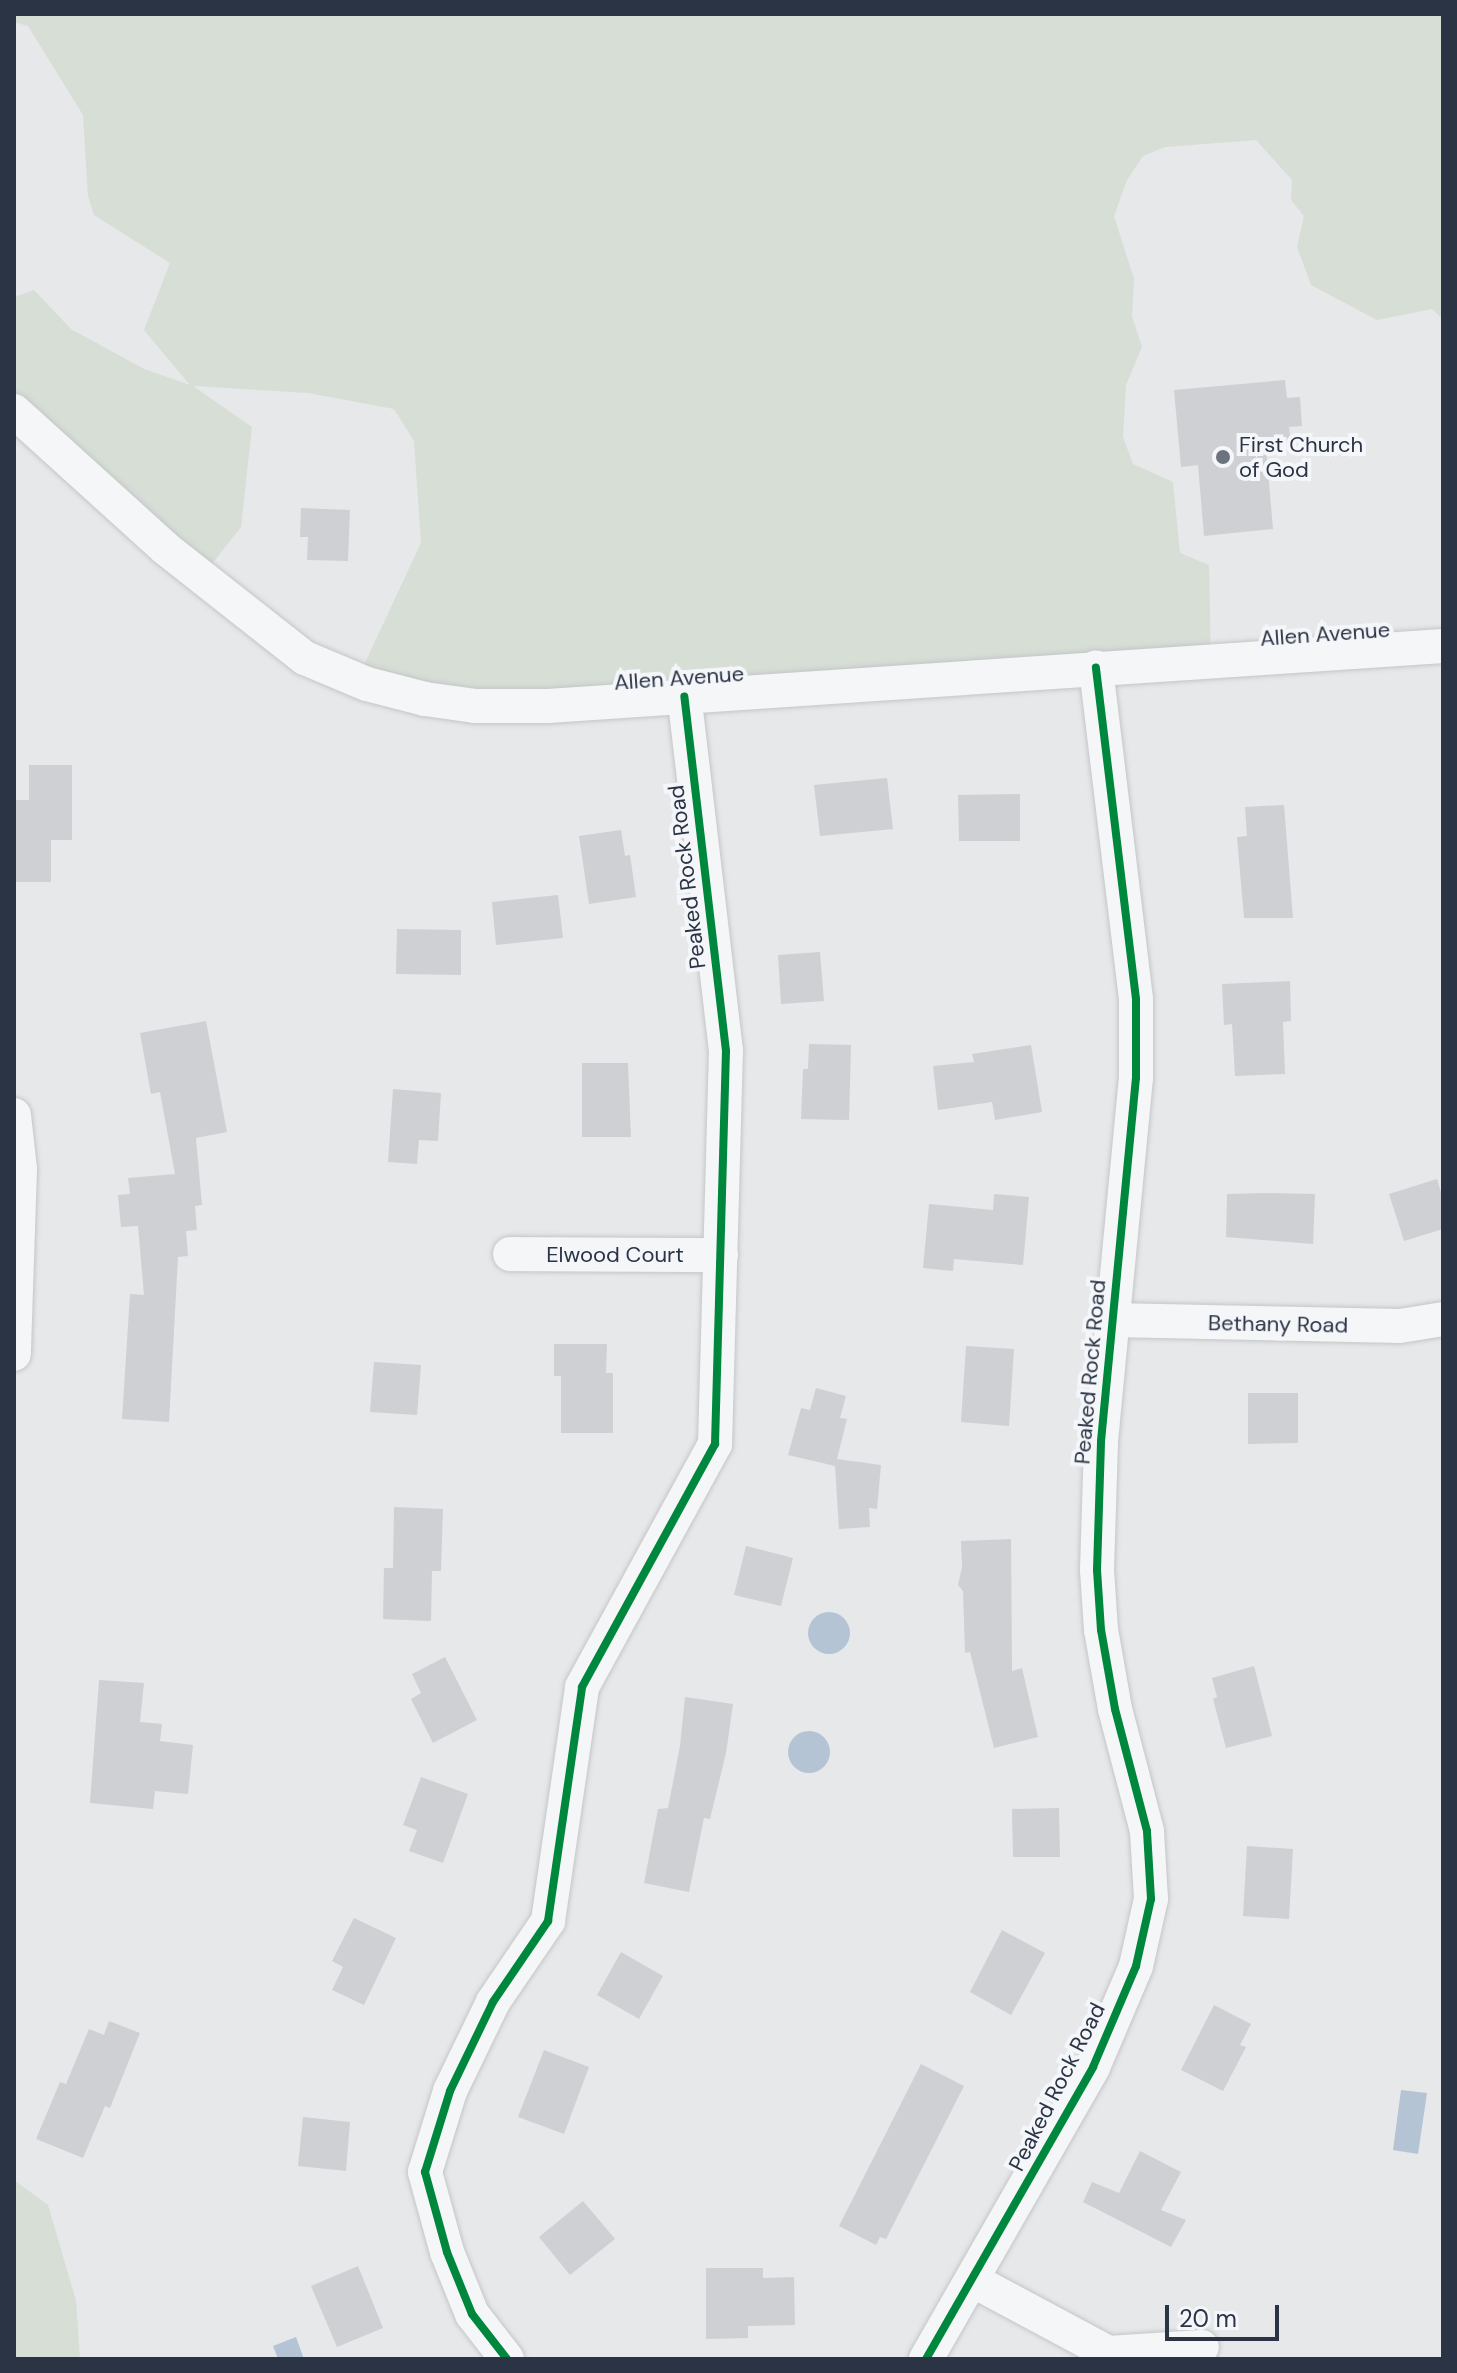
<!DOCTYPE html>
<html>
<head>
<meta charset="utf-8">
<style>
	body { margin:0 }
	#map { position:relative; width:1457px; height:2373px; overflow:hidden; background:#e6e8ea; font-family:"DM Sans",sans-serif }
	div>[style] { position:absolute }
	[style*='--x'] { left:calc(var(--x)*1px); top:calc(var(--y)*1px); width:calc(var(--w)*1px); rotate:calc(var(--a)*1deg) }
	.green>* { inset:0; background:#d6ded6 }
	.water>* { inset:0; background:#b4c4d5 }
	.round { border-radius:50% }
	.building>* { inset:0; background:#ced0d3 }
	.roads { filter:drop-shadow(0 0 2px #c4c6c8) drop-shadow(0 0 2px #c4c6c8) }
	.minor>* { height:34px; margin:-17px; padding:0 17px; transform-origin:17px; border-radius:17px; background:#f5f6f7 }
	.cycleway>* { height:8px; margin:-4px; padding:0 4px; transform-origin:4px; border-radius:4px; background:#00873e }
	.dots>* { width:22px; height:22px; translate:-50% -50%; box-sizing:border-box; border:4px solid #f4f6f9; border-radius:50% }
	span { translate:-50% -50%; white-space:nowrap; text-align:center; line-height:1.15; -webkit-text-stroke:8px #f4f6f9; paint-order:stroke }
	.poi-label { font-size:22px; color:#2b3445 }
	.left { translate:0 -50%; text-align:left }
	.street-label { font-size:22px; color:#2b3445 }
	.frame { position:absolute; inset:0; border:16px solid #2b3445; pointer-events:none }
	.scale { position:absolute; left:1165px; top:2305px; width:114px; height:36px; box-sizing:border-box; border:4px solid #2b3445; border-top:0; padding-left:10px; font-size:24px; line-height:28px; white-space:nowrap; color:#2b3445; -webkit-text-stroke:6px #f4f6f9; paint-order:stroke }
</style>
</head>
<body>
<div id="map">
	<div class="green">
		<div style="clip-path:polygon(14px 14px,1443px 14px,1443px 319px,1432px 309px,1377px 320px,1311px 285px,1297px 247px,1304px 216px,1291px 200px,1292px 180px,1256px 140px,1165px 147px,1143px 156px,1127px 180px,1114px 216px,1134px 279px,1132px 316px,1142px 347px,1126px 385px,1123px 437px,1133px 464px,1173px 482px,1180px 553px,1209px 565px,1211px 665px,500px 702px,363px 667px,421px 543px,414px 441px,394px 409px,308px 393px,193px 386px,252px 427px,241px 527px,207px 570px,14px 403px,14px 297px,34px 290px,71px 329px,144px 369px,190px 385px,144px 330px,170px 263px,94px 215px,88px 196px,83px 115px,28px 26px,14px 22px)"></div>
		<div style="clip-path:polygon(14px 2180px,48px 2205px,76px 2301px,80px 2359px,14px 2359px)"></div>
	</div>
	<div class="water">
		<div class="round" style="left:808px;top:1612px;width:42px;height:42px"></div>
		<div class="round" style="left:788px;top:1731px;width:42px;height:42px"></div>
		<div style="clip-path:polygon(1401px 2090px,1427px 2093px,1418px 2154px,1393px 2150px)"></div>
		<div style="clip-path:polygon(296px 2337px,304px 2359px,278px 2359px,273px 2346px)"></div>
	</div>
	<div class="building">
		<div style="clip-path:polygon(1285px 380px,1287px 398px,1300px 397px,1302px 426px,1289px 427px,1291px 446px,1266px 448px,1273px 529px,1204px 536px,1198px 465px,1181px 467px,1174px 390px)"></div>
		<div style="clip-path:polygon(301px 508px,350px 510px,348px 561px,307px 560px,308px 537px,300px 537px)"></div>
		<div style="clip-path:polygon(29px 765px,72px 765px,72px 840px,51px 840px,51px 882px,14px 882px,14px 800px,29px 800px)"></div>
		<div style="clip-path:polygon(887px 778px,893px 829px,820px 836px,814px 785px)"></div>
		<div style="clip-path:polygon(1020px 794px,1020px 841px,959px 841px,958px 795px)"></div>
		<div style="clip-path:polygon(1284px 805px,1293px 918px,1244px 918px,1237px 837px,1247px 836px,1245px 807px)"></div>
		<div style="clip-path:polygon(621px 830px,625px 856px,630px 855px,636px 897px,589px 904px,579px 836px)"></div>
		<div style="clip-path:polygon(558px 895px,563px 938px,496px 945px,492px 902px)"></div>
		<div style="clip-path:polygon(397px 929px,461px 930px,461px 975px,396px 974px)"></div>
		<div style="clip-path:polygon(820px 952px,824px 1001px,781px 1004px,778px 955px)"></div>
		<div style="clip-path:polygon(1290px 981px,1291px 1021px,1283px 1022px,1285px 1074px,1235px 1076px,1232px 1024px,1224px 1025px,1222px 984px)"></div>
		<div style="clip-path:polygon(206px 1021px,227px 1132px,196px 1138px,202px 1205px,195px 1206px,197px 1230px,186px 1231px,188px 1256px,178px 1257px,169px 1422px,122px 1419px,130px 1294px,144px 1295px,138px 1226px,121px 1227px,118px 1195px,130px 1194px,128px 1178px,175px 1174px,160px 1092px,151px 1094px,140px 1033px)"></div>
		<div style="clip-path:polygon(809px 1044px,851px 1045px,849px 1120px,801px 1119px,803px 1069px,808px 1069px)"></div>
		<div style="clip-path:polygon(1031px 1045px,1042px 1112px,995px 1120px,992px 1102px,938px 1110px,933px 1066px,974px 1062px,972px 1054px)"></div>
		<div style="clip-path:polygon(582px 1063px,628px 1063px,631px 1137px,582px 1137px)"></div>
		<div style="clip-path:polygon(393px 1089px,441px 1093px,438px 1141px,419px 1140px,417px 1164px,388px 1162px)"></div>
		<div style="clip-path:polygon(1437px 1179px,1443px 1199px,1443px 1229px,1404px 1241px,1389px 1194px)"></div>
		<div style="clip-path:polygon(1264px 1193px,1315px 1194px,1313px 1244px,1226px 1237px,1227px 1194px)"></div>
		<div style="clip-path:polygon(994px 1194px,1029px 1197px,1023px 1265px,954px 1259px,953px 1271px,923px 1268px,929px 1204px,993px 1210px)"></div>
		<div style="clip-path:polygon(554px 1344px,607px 1344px,606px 1373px,613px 1373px,613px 1433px,561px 1433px,561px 1376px,554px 1376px)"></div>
		<div style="clip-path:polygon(966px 1346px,1014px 1349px,1009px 1426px,961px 1422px)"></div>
		<div style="clip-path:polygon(374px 1362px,421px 1365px,417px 1415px,370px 1412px)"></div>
		<div style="clip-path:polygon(816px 1388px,846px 1396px,840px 1418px,847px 1419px,837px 1459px,881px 1465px,877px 1509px,869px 1508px,870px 1527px,839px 1529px,835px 1466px,788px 1455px,801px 1408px,810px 1410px)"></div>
		<div style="clip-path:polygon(1248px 1393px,1298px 1393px,1298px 1443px,1248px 1444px)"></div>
		<div style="clip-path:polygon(394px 1507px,443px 1509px,441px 1571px,432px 1571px,431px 1621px,383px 1619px,384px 1568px,393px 1568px)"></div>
		<div style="clip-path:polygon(1011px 1539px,1012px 1671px,1022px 1668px,1038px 1737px,994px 1748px,970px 1652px,965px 1653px,963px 1591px,958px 1585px,962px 1567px,961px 1541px)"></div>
		<div style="clip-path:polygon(746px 1546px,793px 1558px,781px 1606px,734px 1595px)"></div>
		<div style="clip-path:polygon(445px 1657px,477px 1720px,433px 1743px,411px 1699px,421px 1693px,412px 1674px)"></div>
		<div style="clip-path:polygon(1254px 1666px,1272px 1736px,1226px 1748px,1213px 1699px,1217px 1697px,1212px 1678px)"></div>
		<div style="clip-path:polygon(99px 1680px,144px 1683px,140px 1722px,162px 1724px,160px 1741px,193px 1745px,188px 1794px,155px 1791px,153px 1809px,90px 1803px)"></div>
		<div style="clip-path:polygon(685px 1697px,733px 1704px,726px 1753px,710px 1819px,704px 1818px,689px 1892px,644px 1883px,658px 1809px,668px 1808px,680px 1746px)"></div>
		<div style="clip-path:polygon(421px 1777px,468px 1794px,443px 1863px,409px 1851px,417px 1830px,403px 1825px)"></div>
		<div style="clip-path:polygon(1059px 1808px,1060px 1857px,1013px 1857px,1012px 1809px)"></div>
		<div style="clip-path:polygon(1247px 1846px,1293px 1849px,1289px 1919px,1243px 1916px)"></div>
		<div style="clip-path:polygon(354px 1918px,396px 1938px,364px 2005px,332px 1990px,343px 1967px,332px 1961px)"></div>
		<div style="clip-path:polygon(1002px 1930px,1045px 1953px,1011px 2015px,970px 1992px)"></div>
		<div style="clip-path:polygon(621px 1952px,663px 1976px,639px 2019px,597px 1995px)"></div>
		<div style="clip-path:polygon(1214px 2005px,1251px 2024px,1240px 2045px,1246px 2047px,1223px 2091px,1181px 2070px)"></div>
		<div style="clip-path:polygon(109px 2021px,140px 2033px,110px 2108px,105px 2106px,83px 2158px,36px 2139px,60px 2082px,66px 2084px,89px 2029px,104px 2035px)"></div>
		<div style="clip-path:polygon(544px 2050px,589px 2067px,564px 2134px,518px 2117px)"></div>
		<div style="clip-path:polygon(921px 2064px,964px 2086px,886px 2239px,880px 2237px,876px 2245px,839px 2226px)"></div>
		<div style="clip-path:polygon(303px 2117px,350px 2122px,346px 2171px,298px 2166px)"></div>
		<div style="clip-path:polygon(1140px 2151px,1181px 2172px,1161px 2210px,1186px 2220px,1171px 2247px,1083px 2202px,1092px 2182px,1119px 2193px)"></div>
		<div style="clip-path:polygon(583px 2201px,615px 2239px,570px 2275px,539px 2237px)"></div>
		<div style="clip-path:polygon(358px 2266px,383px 2328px,337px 2347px,311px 2286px)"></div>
		<div style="clip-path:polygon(706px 2268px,763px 2268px,763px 2278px,794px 2277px,795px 2325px,748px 2326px,748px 2338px,706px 2339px)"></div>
	</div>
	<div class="roads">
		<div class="minor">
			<div style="--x:14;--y:411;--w:204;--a:42.2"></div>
			<div style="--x:165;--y:548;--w:178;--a:38.2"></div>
			<div style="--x:305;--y:658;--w:67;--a:22.8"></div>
			<div style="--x:367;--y:684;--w:60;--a:14.5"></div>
			<div style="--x:425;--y:699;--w:50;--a:8"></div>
			<div style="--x:475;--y:706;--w:73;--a:0"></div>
			<div style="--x:548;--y:706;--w:897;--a:-3.84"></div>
			<div style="--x:14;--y:1115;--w:54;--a:83.7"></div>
			<div style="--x:20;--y:1169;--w:185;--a:91.9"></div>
			<div style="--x:510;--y:1254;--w:211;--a:0.3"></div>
			<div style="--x:1112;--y:1320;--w:288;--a:1.2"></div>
			<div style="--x:1400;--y:1326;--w:44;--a:-9.2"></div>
			<div style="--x:974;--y:2281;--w:152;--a:28.2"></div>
			<div style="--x:1108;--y:2353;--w:94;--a:-3.7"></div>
			<div style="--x:507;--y:2359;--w:57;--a:-127.9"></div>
			<div style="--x:472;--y:2314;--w:67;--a:-112"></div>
			<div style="--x:447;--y:2252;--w:83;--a:-105.4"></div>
			<div style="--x:425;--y:2172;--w:85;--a:-72.8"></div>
			<div style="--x:450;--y:2091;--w:99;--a:-64.2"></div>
			<div style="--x:493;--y:2002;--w:98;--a:-55.8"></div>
			<div style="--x:548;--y:1921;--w:236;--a:-81.7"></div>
			<div style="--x:582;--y:1687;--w:277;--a:-61.3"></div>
			<div style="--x:715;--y:1444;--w:393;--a:-88.4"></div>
			<div style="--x:726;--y:1051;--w:357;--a:-96.7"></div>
			<div style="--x:926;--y:2359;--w:336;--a:-60.2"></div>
			<div style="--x:1093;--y:2067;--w:110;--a:-66.9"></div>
			<div style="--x:1136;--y:1966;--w:69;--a:-77.4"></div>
			<div style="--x:1151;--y:1899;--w:68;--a:-93.4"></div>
			<div style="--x:1147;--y:1831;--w:126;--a:-104.7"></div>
			<div style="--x:1115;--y:1709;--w:80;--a:-100"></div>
			<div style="--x:1101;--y:1630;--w:60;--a:-93.8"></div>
			<div style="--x:1097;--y:1570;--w:129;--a:-88.2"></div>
			<div style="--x:1101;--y:1441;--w:365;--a:-84.5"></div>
			<div style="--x:1136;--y:1078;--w:79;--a:-90"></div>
			<div style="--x:1136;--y:999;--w:334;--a:-96.9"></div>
		</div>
	</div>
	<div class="cycleway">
		<div style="--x:507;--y:2359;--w:57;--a:-127.9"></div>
		<div style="--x:472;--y:2314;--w:67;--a:-112"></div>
		<div style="--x:447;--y:2252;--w:83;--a:-105.4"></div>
		<div style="--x:425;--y:2172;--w:85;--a:-72.8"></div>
		<div style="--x:450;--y:2091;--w:99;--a:-64.2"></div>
		<div style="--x:493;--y:2002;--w:98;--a:-55.8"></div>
		<div style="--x:548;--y:1921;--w:236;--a:-81.7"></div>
		<div style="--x:582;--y:1687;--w:277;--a:-61.3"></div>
		<div style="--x:715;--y:1444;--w:393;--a:-88.4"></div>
		<div style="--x:726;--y:1051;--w:357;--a:-96.7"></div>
		<div style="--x:926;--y:2359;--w:336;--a:-60.2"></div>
		<div style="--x:1093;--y:2067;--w:110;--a:-66.9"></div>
		<div style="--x:1136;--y:1966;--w:69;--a:-77.4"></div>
		<div style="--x:1151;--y:1899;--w:68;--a:-93.4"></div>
		<div style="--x:1147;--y:1831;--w:126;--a:-104.7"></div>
		<div style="--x:1115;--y:1709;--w:80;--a:-100"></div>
		<div style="--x:1101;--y:1630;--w:60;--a:-93.8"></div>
		<div style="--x:1097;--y:1570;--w:129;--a:-88.2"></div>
		<div style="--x:1101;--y:1441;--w:365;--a:-84.5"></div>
		<div style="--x:1136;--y:1078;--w:79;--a:-90"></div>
		<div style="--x:1136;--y:999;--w:334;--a:-96.9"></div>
	</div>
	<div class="dots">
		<div style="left:1223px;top:457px;background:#6c737f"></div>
	</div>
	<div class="poi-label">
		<span class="left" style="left:1239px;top:457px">First Church<br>of God</span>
	</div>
	<div class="street-label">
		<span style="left:1325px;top:634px;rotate:-4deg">Allen Avenue</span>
		<span style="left:679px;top:678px;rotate:-4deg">Allen Avenue</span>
		<span style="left:687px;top:877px;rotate:-97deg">Peaked Rock Road</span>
		<span style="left:615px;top:1255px">Elwood Court</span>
		<span style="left:1278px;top:1324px;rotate:1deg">Bethany Road</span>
		<span style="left:1090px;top:1372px;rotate:-85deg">Peaked Rock Road</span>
		<span style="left:1057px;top:2087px;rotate:-63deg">Peaked Rock Road</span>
	</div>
	<div class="frame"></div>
	<div class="scale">20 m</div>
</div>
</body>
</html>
